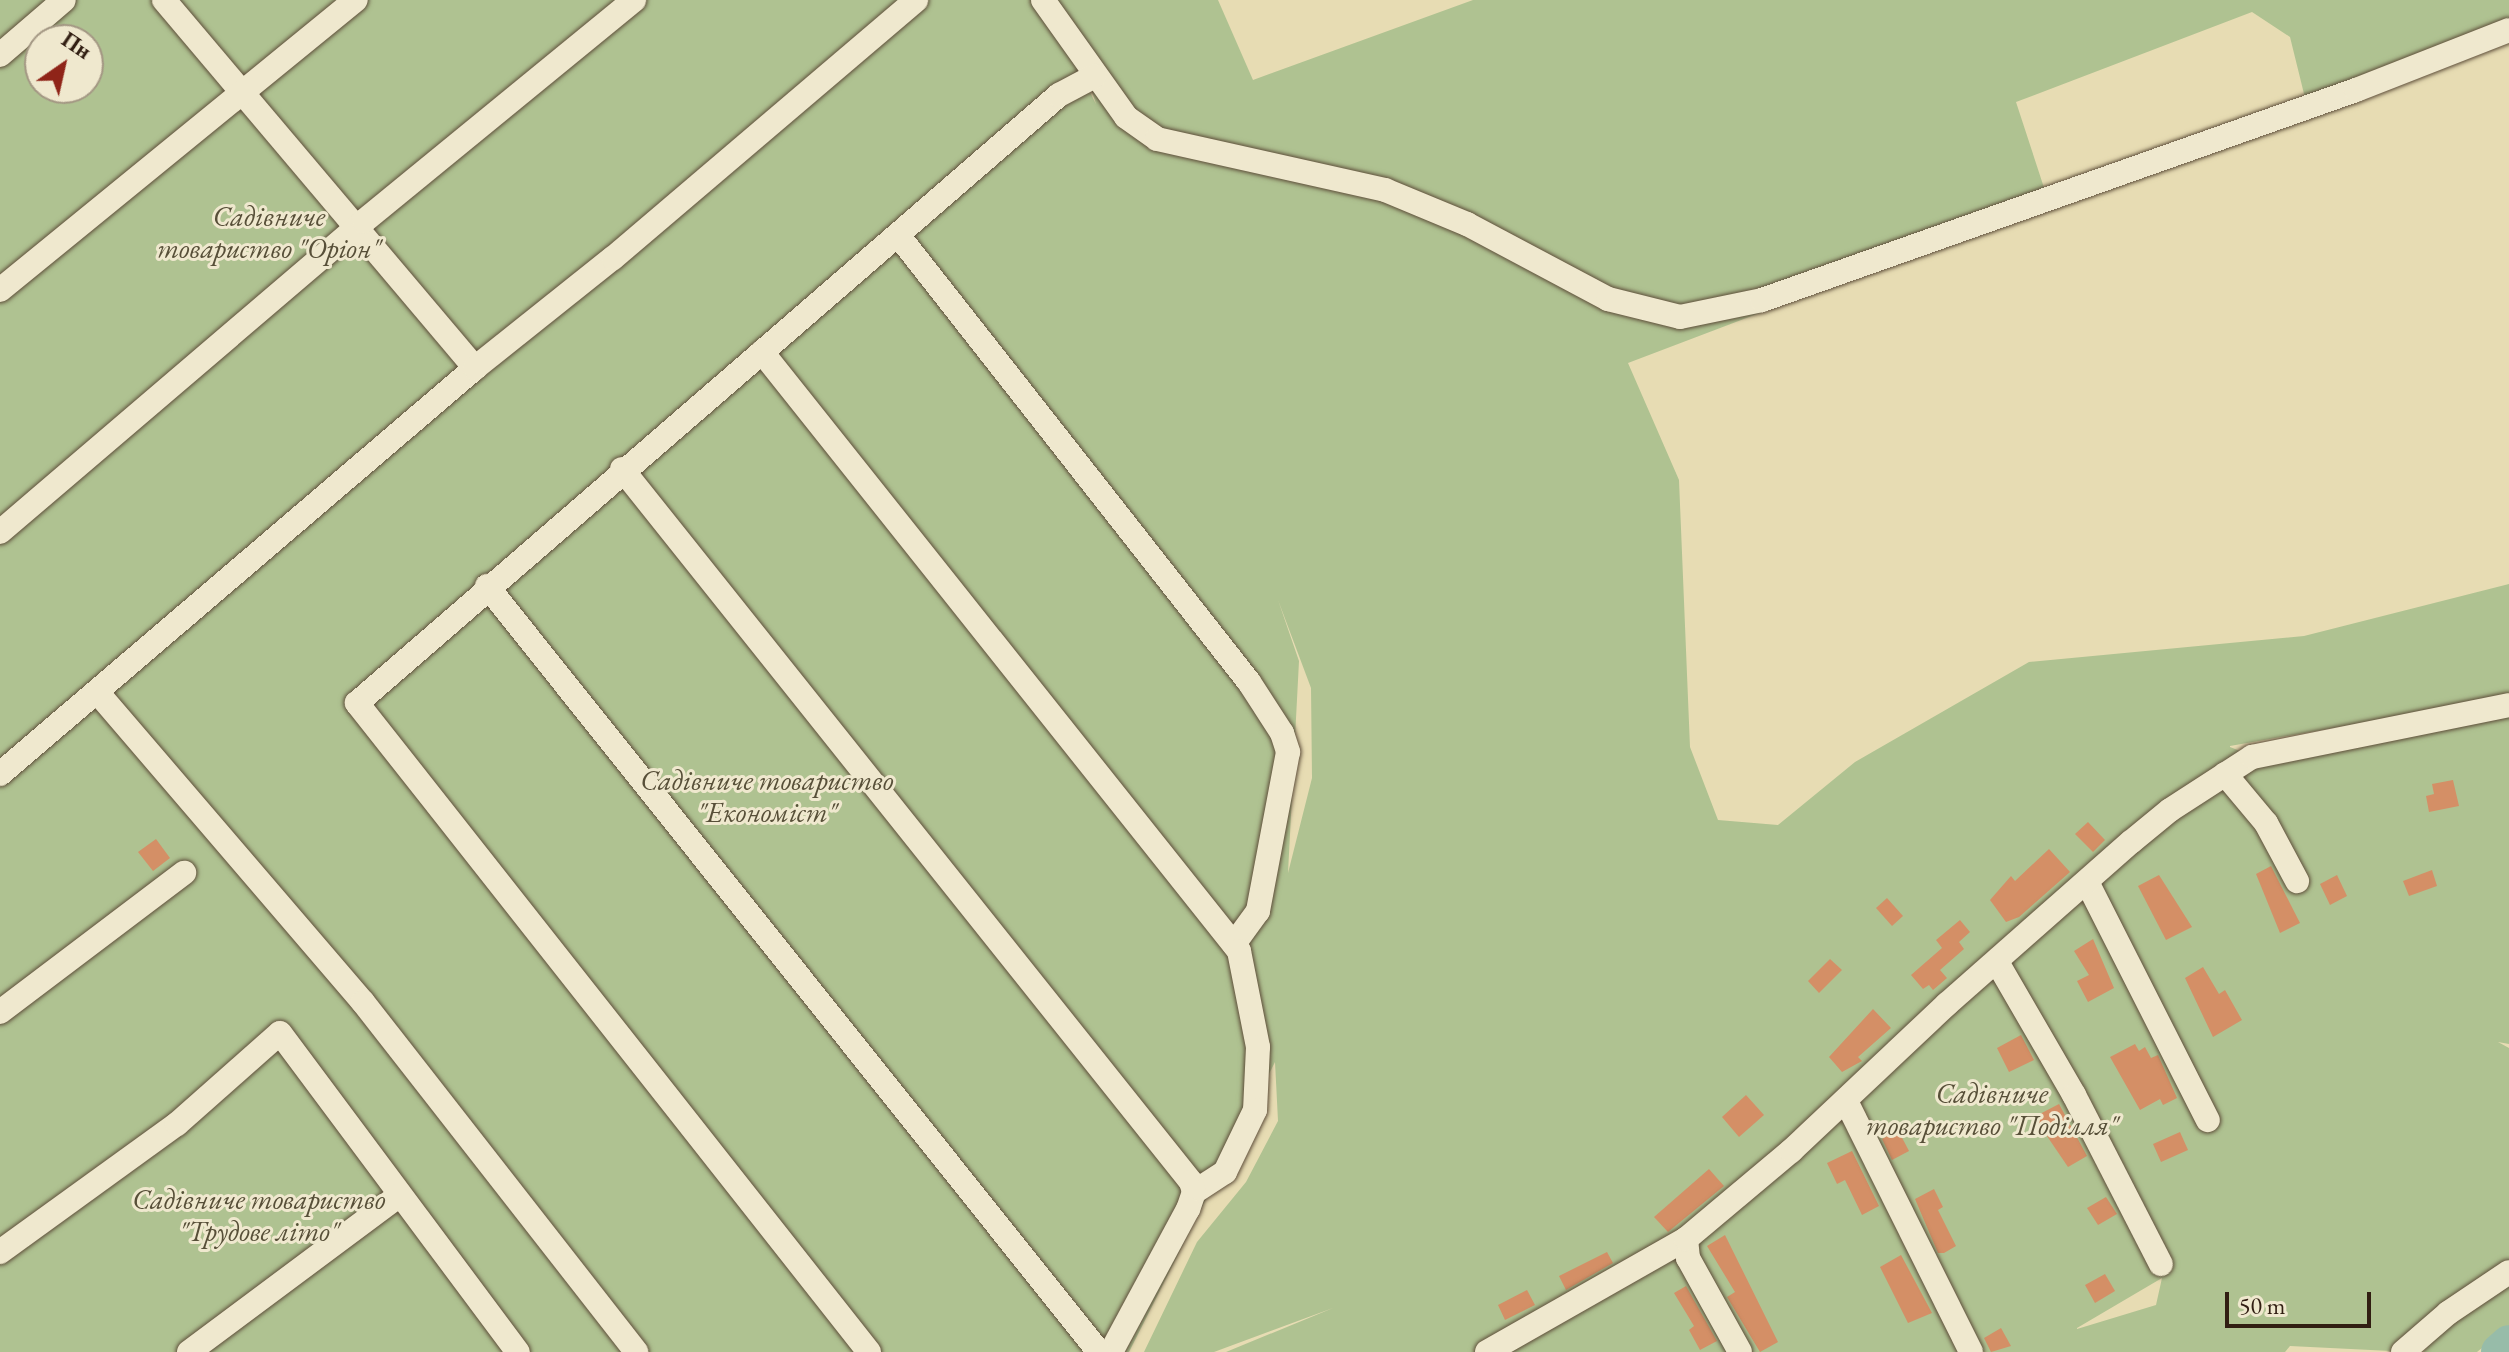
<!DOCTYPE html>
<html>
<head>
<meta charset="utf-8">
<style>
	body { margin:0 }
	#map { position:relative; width:2509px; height:1352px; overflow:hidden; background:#e7dcb3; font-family:"EB Garamond",serif }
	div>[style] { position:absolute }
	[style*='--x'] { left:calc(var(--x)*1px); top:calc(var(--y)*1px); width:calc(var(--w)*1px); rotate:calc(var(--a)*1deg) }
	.green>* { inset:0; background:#afc291 }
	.river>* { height:36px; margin:-18px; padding:0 18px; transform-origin:18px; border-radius:18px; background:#97bca9 }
	.building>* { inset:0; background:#d48f66 }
	.roads { filter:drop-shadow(0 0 2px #5e4e3a) drop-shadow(0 0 2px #5e4e3a) }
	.minor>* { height:24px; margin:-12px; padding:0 12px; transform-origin:12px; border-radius:12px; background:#efe8ce }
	span { translate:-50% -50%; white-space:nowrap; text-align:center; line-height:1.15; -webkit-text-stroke:6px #efe8ce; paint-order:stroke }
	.park-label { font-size:28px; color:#574f38; font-style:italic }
	.north { position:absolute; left:24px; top:24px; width:80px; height:80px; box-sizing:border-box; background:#efe8ce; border:2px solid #a39783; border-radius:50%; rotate:34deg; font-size:22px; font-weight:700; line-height:32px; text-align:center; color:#311e12 }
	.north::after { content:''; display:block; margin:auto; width:28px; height:36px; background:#8f2418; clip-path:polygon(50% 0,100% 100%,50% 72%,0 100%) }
	.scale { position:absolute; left:2225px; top:1292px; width:146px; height:36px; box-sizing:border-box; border:4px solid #311e12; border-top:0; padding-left:10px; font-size:24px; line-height:28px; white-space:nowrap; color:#311e12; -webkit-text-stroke:6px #efe8ce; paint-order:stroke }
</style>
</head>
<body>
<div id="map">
	<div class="green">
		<div style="clip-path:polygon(evenodd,0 0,1043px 0,1096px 104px,1079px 51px,1054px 0,1218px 0,1253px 80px,1473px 0,2509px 0,2509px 30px,2307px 106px,2290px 37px,2252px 12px,2016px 102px,2049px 203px,1628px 363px,1679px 480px,1690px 747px,1718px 820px,1778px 825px,1855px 762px,2029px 662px,2304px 636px,2509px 584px,2509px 1044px,2498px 1042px,2509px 1048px,2509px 1266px,2391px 1351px,2290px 1346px,2285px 1352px,1226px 1352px,1333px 1308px,1214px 1352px,1144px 1352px,1197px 1242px,1246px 1182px,1278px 1121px,1275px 1062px,1129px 1352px,0 1352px,0 0,40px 40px,88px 40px,88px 88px,40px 88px,40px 40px,0 0,1278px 600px,1311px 688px,1312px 778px,1288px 873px,1299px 661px,1278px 600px,0 0,2487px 701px,2240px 751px,2230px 747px,2230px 746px,2487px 701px,0 0,2162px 1278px,2156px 1305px,2077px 1329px,2077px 1328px,2162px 1278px)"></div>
		<div style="clip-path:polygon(2509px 1278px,2509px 1326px,2477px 1352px,2423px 1352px,2466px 1304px)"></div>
	</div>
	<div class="river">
		<div style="--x:2499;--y:1352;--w:13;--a:-42"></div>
	</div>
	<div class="building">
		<div style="clip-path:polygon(2453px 780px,2459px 806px,2429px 812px,2426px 796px,2434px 794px,2432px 784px)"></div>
		<div style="clip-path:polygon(2088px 822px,2105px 840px,2093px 852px,2075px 834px)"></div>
		<div style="clip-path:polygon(156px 839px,170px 858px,153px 871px,138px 852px)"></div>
		<div style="clip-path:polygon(2049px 849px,2070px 872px,2019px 917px,2006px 922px,1990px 900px,2011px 876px,2015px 881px)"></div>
		<div style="clip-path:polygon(2271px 866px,2300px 923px,2280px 933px,2256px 874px)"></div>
		<div style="clip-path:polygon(2432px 870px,2437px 886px,2409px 896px,2403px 881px)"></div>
		<div style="clip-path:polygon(2159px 875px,2192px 927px,2166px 940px,2138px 886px)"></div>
		<div style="clip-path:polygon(2337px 875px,2347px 896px,2330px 905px,2320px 884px)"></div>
		<div style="clip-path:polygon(1887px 898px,1903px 916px,1892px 926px,1876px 908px)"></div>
		<div style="clip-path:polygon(1960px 920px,1970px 932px,1959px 942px,1964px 949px,1940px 970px,1947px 978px,1933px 990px,1929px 985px,1923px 989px,1911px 975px,1942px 948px,1936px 940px)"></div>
		<div style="clip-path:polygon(2093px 939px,2114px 988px,2088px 1002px,2077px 981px,2089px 975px,2074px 951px)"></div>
		<div style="clip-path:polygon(1830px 959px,1842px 970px,1819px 993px,1808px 981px)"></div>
		<div style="clip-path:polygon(2203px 967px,2219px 994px,2225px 990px,2242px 1020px,2213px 1037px,2185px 978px)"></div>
		<div style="clip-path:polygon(1873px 1009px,1891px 1028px,1858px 1057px,1862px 1061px,1842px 1072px,1829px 1057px)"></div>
		<div style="clip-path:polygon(2021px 1035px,2034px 1060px,2009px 1072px,1997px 1048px)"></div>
		<div style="clip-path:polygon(2135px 1044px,2139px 1051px,2145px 1047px,2151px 1058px,2158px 1055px,2177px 1098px,2163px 1105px,2160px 1099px,2140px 1110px,2110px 1057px)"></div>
		<div style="clip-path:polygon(1746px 1095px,1764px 1115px,1739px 1137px,1722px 1117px)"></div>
		<div style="clip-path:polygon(2059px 1104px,2087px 1156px,2068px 1167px,2034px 1117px)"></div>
		<div style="clip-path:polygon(1898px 1130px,1909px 1151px,1892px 1160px,1882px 1139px)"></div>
		<div style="clip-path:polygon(2180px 1132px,2188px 1150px,2161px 1162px,2153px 1144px)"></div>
		<div style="clip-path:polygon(1852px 1151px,1879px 1206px,1862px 1215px,1845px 1180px,1837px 1184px,1827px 1163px)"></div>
		<div style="clip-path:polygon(1709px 1169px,1724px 1186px,1668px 1232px,1654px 1217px)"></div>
		<div style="clip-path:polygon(1934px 1189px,1943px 1207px,1938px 1210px,1956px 1246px,1944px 1253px,1938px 1253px,1915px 1199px)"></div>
		<div style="clip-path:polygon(2106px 1197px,2117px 1214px,2098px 1225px,2087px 1208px)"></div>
		<div style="clip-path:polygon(1725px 1235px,1778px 1342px,1760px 1352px,1727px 1297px,1735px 1292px,1707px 1246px)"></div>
		<div style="clip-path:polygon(1607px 1252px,1613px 1263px,1566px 1290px,1559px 1276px)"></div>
		<div style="clip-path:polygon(1901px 1255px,1932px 1313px,1908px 1323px,1880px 1267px)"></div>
		<div style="clip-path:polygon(2105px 1274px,2115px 1291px,2095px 1303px,2085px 1285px)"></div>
		<div style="clip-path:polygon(1686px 1286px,1717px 1341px,1700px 1350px,1689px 1330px,1694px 1326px,1674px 1293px)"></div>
		<div style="clip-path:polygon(1527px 1290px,1535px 1305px,1505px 1320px,1498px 1305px)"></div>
		<div style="clip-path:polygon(2001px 1328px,2011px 1346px,1991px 1352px,1984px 1338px)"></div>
	</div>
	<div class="roads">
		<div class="minor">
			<div style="--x:164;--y:0;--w:482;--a:49.8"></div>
			<div style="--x:1043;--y:0;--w:143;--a:54.6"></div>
			<div style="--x:1126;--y:117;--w:38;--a:35"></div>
			<div style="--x:1157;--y:139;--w:234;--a:12.6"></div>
			<div style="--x:1385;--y:190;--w:89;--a:22.5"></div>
			<div style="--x:1467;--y:224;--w:160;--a:28"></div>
			<div style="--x:1608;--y:299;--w:74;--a:14"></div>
			<div style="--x:1680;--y:317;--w:84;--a:-11.7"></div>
			<div style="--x:1762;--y:300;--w:630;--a:-19.47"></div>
			<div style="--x:2356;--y:90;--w:164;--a:-21.4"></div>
			<div style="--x:0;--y:55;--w:84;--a:-40.7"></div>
			<div style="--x:898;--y:235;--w:568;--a:51.86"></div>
			<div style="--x:1249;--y:682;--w:61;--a:57.1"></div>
			<div style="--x:1282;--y:733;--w:20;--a:72"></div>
			<div style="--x:1288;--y:752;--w:162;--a:100.7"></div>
			<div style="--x:1258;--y:911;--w:41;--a:126"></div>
			<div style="--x:0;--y:290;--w:459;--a:-39.2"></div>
			<div style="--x:762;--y:352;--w:766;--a:51.47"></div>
			<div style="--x:1239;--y:951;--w:98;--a:78.8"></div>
			<div style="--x:1258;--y:1047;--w:63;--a:92.7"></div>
			<div style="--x:1255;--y:1110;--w:69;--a:115.8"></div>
			<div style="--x:1225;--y:1172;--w:37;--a:147"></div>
			<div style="--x:622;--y:469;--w:912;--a:51.41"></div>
			<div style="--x:1191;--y:1182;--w:10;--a:73"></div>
			<div style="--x:1194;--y:1192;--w:18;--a:109"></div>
			<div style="--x:1188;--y:1209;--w:162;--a:118.3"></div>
			<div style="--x:0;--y:532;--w:479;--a:-40.5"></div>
			<div style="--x:364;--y:221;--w:349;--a:-39.3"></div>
			<div style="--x:487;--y:586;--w:980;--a:51.38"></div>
			<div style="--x:98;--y:693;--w:407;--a:49.4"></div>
			<div style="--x:363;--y:1002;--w:444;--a:52"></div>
			<div style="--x:0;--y:774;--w:625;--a:-40.52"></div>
			<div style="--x:475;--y:368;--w:176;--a:-38.6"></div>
			<div style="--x:613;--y:258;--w:398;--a:-40.4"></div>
			<div style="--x:2225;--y:774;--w:64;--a:50.1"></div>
			<div style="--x:2266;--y:823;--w:66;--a:61.9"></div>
			<div style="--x:2087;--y:882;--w:267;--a:63.1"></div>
			<div style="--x:1997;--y:962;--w:154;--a:59.9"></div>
			<div style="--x:2074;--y:1095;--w:190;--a:62.8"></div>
			<div style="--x:0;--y:1012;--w:231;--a:-37.1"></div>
			<div style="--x:1846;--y:1101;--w:280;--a:63.5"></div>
			<div style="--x:1686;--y:1239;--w:19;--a:84"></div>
			<div style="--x:1688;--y:1258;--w:107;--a:61"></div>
			<div style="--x:0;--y:1252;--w:218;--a:-35.9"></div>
			<div style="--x:177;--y:1124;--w:137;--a:-41.5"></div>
			<div style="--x:280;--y:1033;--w:398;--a:53.3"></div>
			<div style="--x:189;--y:1352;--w:263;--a:-36.7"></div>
			<div style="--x:869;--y:1352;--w:827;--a:-128.27"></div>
			<div style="--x:357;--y:703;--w:929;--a:-40.9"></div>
			<div style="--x:1059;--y:95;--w:40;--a:-28"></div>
			<div style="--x:1487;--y:1352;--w:229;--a:-29.6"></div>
			<div style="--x:1686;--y:1239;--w:137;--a:-40"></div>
			<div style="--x:1791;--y:1151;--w:214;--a:-43.3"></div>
			<div style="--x:1947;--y:1004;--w:245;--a:-41.4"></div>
			<div style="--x:2131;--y:842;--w:50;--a:-39.4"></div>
			<div style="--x:2170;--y:810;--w:98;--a:-32.9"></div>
			<div style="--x:2252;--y:757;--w:262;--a:-11.4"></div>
			<div style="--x:2403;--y:1352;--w:60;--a:-40.9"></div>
			<div style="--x:2448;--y:1313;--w:73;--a:-33.9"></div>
		</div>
	</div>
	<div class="park-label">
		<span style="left:269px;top:232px">Садівниче<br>товариство "Оріон"</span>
		<span style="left:767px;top:796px">Садівниче товариство<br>"Економіст"</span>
		<span style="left:1992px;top:1109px">Садівниче<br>товариство "Поділля"</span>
		<span style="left:259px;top:1215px">Садівниче товариство<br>"Трудове літо"</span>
	</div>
	<div class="north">Пн</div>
	<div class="scale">50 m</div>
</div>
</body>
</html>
